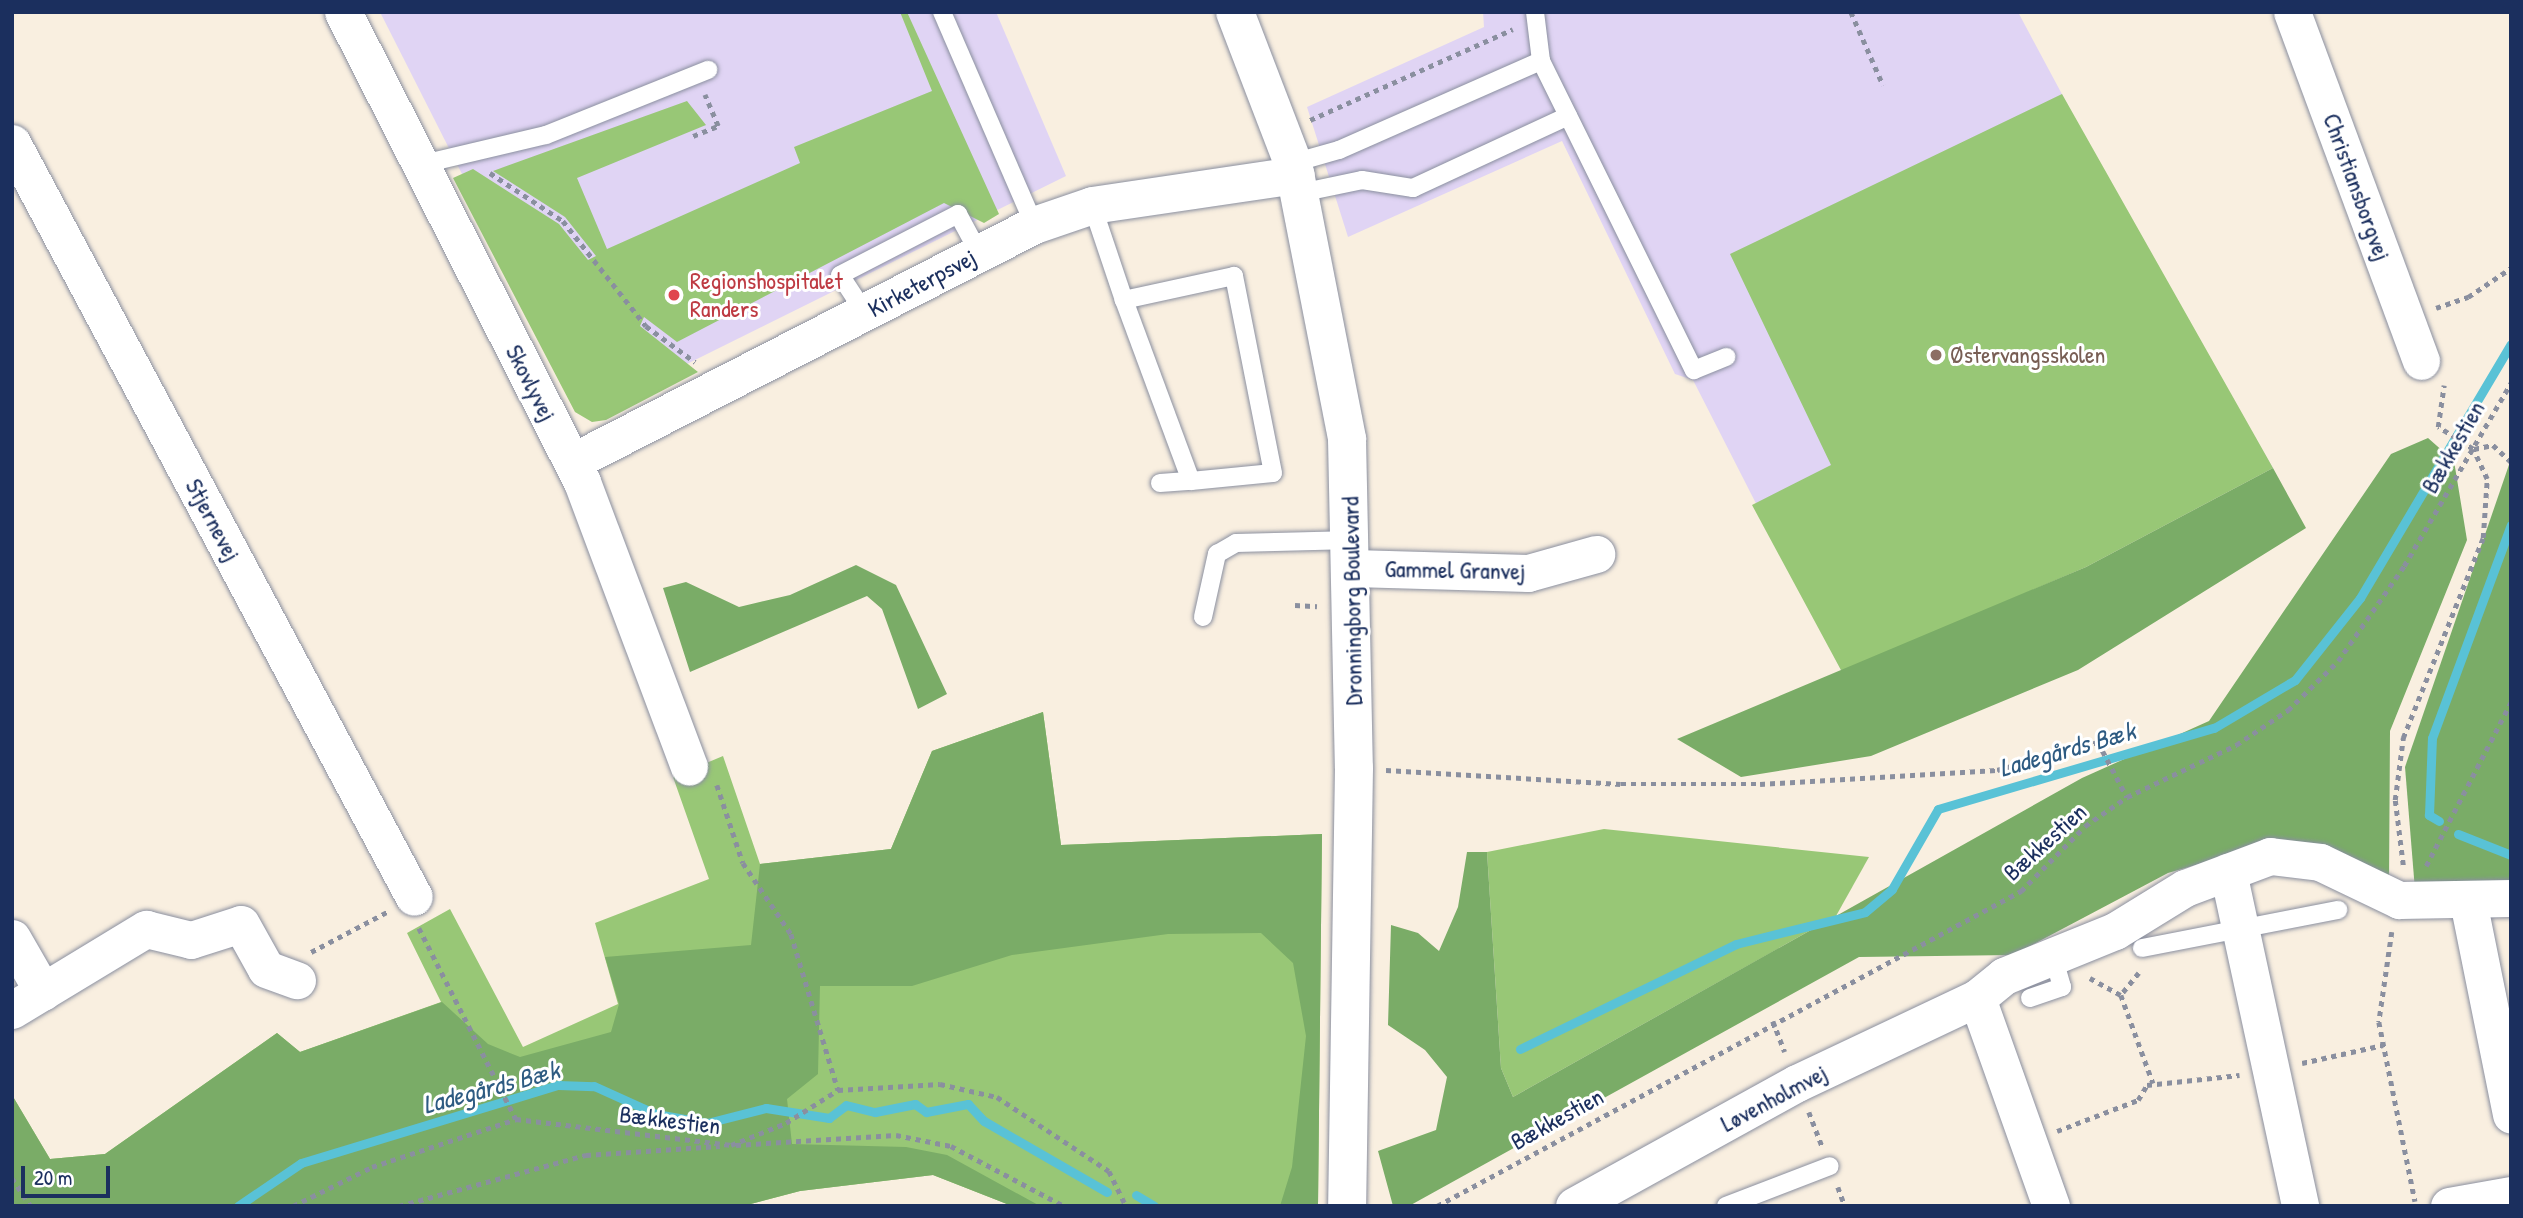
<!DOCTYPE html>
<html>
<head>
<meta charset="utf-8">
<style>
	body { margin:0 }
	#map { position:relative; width:2523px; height:1218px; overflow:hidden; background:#f9efe0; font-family:"Patrick Hand",sans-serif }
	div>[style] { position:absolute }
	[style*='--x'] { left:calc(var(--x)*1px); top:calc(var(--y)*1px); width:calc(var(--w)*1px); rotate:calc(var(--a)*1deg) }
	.built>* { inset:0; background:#e0d4f4 }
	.green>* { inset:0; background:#98c776 }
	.forest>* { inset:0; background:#7aac67 }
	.stream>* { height:9px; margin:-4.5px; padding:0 4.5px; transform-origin:4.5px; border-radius:4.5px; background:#59c2d6 }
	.path>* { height:4.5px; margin-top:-2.25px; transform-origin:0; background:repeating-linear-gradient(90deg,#8a8f9f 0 5px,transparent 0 10px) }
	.roads { filter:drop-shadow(0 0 2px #8a8f9f) drop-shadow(0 0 2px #8a8f9f) }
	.service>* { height:18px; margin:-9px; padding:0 9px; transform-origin:9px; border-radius:9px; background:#fff }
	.minor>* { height:37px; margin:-18.5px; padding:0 18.5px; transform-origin:18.5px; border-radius:18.5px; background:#fff }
	.tertiary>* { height:38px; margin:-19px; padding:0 19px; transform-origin:19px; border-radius:19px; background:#fff }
	.dots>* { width:19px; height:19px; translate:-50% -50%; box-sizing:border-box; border:4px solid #fff; border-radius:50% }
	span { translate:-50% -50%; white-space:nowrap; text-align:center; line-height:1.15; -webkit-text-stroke:6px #fff; paint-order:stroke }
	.street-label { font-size:24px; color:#1b2f5e }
	.health-label { font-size:24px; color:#be3a42 }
	.left { translate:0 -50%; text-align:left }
	.education-label { font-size:24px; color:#785e54 }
	.water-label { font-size:26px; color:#2e5b82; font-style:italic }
	.frame { position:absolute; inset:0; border:14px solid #1b2f5e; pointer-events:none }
	.scale { position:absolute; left:21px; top:1166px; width:89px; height:32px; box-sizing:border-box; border:4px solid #1b2f5e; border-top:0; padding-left:9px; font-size:21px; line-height:24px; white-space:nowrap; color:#1b2f5e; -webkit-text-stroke:5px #fff; paint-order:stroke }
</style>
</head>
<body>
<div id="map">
	<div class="built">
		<div style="clip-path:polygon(380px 12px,996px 12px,1066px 176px,584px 415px)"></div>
		<div style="clip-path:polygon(1483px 12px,2018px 12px,2146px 251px,2273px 468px,1842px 672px,1693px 380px,1675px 374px,1562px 141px,1348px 237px,1307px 107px,1484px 27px)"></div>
	</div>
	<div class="green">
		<div style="clip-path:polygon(900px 12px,907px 12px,999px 214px,984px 223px,944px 203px,677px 342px,644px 317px,640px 326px,698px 372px,606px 420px,592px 422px,575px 412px,453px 178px,473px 169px,559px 224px,588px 260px,596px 256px,565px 217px,493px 171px,687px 101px,706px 125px,577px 178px,607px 249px,800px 163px,794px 147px,932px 91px)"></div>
		<div style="clip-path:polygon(2062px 94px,2273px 468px,2086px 567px,1842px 672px,1752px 505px,1831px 465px,1730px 254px)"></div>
		<div style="clip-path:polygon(1043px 712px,1061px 845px,1322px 834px,1318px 1206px,1012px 1206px,933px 1175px,800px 1191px,743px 1206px,12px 1206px,12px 1095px,50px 1159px,105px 1154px,277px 1033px,300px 1052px,441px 1002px,407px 933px,450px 909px,523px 1047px,618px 1004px,595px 923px,709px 879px,673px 777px,723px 756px,760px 864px,891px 849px,932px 751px)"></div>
		<div style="clip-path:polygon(1604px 829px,1869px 857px,1836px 916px,1513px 1097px,1501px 1068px,1487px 852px)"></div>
	</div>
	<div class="forest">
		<div style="clip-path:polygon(2428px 438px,2454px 461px,2467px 540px,2390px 731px,2389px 884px,2279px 841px,2168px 873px,2013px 955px,1859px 957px,1409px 1206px,1393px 1206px,1378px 1151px,1436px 1130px,1447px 1077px,1425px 1050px,1388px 1025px,1391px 925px,1418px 933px,1439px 951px,1458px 907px,1467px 852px,1487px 852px,1501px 1068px,1513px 1097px,2082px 778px,2209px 721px,2391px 454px)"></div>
		<div style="clip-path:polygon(2511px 459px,2511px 882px,2415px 890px,2405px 767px)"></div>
		<div style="clip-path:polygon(2273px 468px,2306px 528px,2078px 670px,1871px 756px,1741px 777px,1677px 739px,2086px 567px)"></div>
		<div style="clip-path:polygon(856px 565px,896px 585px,947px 694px,918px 709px,882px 609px,867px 596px,690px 672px,663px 588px,686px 582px,739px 607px,790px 595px)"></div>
		<div style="clip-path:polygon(1043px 712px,1061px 845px,1322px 834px,1318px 1206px,1280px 1206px,1292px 1167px,1306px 1036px,1293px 963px,1261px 933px,1168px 934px,1012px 955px,912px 986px,820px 986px,818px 1074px,787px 1099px,792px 1144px,906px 1147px,947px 1155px,1040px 1206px,1012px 1206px,933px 1175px,800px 1191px,743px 1206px,12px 1206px,12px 1095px,50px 1159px,105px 1154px,277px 1033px,300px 1052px,442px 1002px,488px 1044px,520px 1057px,611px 1032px,619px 1004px,605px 957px,751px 945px,760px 864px,891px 849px,932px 751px)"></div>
	</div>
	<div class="stream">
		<div style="--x:2439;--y:821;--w:12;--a:-149"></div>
		<div style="--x:2429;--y:815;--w:77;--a:-87.8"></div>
		<div style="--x:2432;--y:738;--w:227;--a:-69.7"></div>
		<div style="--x:2458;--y:834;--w:57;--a:21.6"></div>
		<div style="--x:1520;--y:1049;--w:240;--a:-25.9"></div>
		<div style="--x:1736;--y:944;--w:133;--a:-13.9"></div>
		<div style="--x:1865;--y:912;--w:35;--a:-40"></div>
		<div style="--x:1892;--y:889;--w:92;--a:-60.1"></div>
		<div style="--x:1938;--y:809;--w:288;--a:-16.4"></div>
		<div style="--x:2214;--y:728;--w:94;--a:-30.7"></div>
		<div style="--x:2295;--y:680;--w:105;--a:-51.6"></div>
		<div style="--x:2360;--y:598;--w:295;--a:-59.3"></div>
		<div style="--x:1136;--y:1195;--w:21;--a:31"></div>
		<div style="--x:238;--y:1206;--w:76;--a:-34.3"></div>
		<div style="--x:301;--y:1163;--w:269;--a:-16.9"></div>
		<div style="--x:558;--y:1085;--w:36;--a:2"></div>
		<div style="--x:594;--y:1086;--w:68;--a:24.3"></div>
		<div style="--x:656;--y:1114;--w:52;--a:10"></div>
		<div style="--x:707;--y:1123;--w:61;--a:-14.3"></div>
		<div style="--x:766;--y:1108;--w:64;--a:9"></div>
		<div style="--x:829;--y:1118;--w:21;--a:-37"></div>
		<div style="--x:846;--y:1105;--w:30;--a:14"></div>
		<div style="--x:875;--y:1112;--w:41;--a:-11.3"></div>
		<div style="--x:915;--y:1104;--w:14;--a:36"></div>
		<div style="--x:926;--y:1112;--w:43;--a:-10.8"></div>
		<div style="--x:968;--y:1104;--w:23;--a:47"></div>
		<div style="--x:984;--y:1121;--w:142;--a:30"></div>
	</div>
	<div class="path">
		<div style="--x:1851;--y:12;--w:80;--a:66.3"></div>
		<div style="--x:1310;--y:120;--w:222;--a:-24.1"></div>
		<div style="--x:693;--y:136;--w:27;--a:-22"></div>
		<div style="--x:718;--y:126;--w:34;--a:-113"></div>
		<div style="--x:490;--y:173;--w:87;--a:33.3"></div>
		<div style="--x:563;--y:221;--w:134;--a:51.7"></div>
		<div style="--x:646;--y:326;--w:61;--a:36.3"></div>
		<div style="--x:2436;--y:308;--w:34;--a:-19"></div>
		<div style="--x:2468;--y:297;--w:52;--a:-34"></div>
		<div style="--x:2474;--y:449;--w:19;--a:-12"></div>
		<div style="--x:2493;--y:445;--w:25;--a:43"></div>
		<div style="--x:1295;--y:605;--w:22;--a:3"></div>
		<div style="--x:1386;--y:770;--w:235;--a:3.4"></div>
		<div style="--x:1621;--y:784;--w:139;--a:0"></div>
		<div style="--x:1760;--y:784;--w:237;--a:-3.4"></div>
		<div style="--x:1997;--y:770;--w:105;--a:-15.5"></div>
		<div style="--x:2098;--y:742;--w:62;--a:62.2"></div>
		<div style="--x:717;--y:785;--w:82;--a:71.6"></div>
		<div style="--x:743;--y:863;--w:86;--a:55.9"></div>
		<div style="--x:791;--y:934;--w:163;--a:73.2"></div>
		<div style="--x:2403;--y:865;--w:65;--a:-97"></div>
		<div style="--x:2395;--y:800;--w:63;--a:-82.6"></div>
		<div style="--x:2403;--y:738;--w:215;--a:-68.2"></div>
		<div style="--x:2483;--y:538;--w:59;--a:-86.1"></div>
		<div style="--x:2487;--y:479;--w:33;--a:-115"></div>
		<div style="--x:2473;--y:449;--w:41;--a:-147.8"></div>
		<div style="--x:2438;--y:427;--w:42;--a:-81.9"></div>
		<div style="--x:2426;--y:866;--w:185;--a:-62.6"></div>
		<div style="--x:419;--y:928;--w:214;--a:63.1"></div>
		<div style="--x:2392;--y:932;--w:91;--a:98.2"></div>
		<div style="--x:2379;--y:1022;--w:183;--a:78.6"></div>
		<div style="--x:311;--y:952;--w:86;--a:-27.8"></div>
		<div style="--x:2139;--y:973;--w:28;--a:129"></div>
		<div style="--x:2121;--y:995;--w:94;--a:70"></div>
		<div style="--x:2090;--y:978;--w:35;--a:29"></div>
		<div style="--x:1773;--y:1021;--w:33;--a:69"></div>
		<div style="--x:2302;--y:1063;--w:83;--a:-12.5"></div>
		<div style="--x:1809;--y:1112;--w:36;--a:69"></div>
		<div style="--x:2057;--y:1131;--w:87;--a:-20.9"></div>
		<div style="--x:2138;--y:1100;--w:17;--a:-59"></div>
		<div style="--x:2147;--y:1085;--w:93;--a:-6.2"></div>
		<div style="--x:736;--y:1145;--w:160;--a:-3.6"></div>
		<div style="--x:896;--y:1135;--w:56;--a:11.3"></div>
		<div style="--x:951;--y:1146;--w:128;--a:28"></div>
		<div style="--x:12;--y:1178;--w:34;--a:56"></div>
		<div style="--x:1838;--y:1187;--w:20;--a:70"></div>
		<div style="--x:293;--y:1206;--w:88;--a:-26.3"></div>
		<div style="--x:372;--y:1167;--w:152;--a:-18.4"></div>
		<div style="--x:516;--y:1119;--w:217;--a:6.9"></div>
		<div style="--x:731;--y:1145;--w:59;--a:-21.8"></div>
		<div style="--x:786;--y:1123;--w:62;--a:-32.4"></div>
		<div style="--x:838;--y:1090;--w:102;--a:-3.4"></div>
		<div style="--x:940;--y:1084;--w:58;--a:12.8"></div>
		<div style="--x:997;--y:1097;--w:134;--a:33.5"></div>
		<div style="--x:1109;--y:1171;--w:39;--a:64"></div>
		<div style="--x:399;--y:1206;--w:194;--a:-15.3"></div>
		<div style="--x:586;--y:1155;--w:134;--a:-3.8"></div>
		<div style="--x:1437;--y:1206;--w:664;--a:-28.34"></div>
		<div style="--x:2021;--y:891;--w:91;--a:-45.4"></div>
		<div style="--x:2085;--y:826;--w:51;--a:-34.6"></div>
		<div style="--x:2127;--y:797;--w:121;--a:-25.5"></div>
		<div style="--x:2236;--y:745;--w:63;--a:-33.9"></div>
		<div style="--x:2288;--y:710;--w:70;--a:-44.4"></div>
		<div style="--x:2338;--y:661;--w:116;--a:-55.2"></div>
		<div style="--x:2404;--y:566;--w:212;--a:-59.7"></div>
	</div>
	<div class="roads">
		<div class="service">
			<div style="--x:942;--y:12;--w:232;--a:66.6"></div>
			<div style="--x:1535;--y:12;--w:49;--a:83"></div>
			<div style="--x:1541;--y:61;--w:345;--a:63.7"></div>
			<div style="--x:1694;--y:370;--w:35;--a:-22"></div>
			<div style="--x:1293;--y:163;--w:48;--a:-15.8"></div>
			<div style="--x:1339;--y:150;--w:221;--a:-23.8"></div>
			<div style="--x:419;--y:165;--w:130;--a:-13.3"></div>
			<div style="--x:546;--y:135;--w:175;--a:-21.9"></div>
			<div style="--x:1300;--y:193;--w:63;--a:-11.8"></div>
			<div style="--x:1362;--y:180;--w:52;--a:8.9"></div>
			<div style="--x:1413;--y:188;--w:171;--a:-24.9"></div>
			<div style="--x:1092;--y:205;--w:100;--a:71.4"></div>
			<div style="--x:1124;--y:300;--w:193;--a:69.7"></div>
			<div style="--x:1191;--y:481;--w:82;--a:-5.6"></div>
			<div style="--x:1273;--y:473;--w:201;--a:-101.2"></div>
			<div style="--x:1234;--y:276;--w:113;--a:167.7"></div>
			<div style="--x:865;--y:313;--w:45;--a:-123.3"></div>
			<div style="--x:840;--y:275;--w:133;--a:-27.3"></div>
			<div style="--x:958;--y:214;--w:44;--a:61.7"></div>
			<div style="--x:1160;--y:483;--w:31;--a:-4"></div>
			<div style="--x:1203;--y:617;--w:65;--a:-77.5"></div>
			<div style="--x:1217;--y:554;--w:22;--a:-30"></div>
			<div style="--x:1236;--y:543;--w:117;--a:-1.5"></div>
			<div style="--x:2142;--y:948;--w:200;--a:-11"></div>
			<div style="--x:2030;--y:998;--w:34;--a:-19"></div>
			<div style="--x:2062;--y:987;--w:32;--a:-106"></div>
			<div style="--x:1726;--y:1206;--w:111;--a:-21"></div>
		</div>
		<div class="minor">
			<div style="--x:343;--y:12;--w:527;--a:63.05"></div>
			<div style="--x:582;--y:482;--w:304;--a:69.4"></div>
			<div style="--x:2292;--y:12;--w:372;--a:69.7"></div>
			<div style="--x:12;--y:143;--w:854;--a:61.94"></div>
			<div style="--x:572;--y:462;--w:519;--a:-27.16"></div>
			<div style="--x:1034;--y:225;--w:61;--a:-19"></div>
			<div style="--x:1092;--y:205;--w:206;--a:-8.4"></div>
			<div style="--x:1353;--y:568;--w:175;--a:1.6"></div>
			<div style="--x:1528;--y:573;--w:71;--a:-15.6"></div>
			<div style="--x:2228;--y:872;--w:342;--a:77.8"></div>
			<div style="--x:2468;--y:901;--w:218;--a:78.6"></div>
			<div style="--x:12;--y:938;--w:62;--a:60.1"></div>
			<div style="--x:1977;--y:998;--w:221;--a:70.4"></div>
			<div style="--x:12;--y:1010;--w:157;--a:-31.2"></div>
			<div style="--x:146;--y:929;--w:46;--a:13.7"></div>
			<div style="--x:191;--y:940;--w:52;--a:-17.7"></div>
			<div style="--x:241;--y:924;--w:51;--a:60.9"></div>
			<div style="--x:266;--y:969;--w:33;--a:20"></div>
			<div style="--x:1574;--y:1206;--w:255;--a:-28.9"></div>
			<div style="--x:1797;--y:1083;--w:199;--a:-25.3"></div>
			<div style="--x:1977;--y:998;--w:35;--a:-39"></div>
			<div style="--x:2004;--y:976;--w:120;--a:-22.1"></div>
			<div style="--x:2115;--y:931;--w:82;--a:-31.6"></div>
			<div style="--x:2185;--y:888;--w:91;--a:-20.6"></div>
			<div style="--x:2270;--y:856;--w:50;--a:6.8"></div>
			<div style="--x:2320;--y:862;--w:88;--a:25.7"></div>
			<div style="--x:2399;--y:900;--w:112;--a:-1"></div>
			<div style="--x:2449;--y:1206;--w:63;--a:-10.1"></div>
		</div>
		<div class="tertiary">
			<div style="--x:1235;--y:12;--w:162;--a:69"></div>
			<div style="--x:1293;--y:163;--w:281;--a:78.9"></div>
			<div style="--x:1347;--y:439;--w:329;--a:88.8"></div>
			<div style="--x:1354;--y:768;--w:438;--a:90.9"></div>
		</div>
	</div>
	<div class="dots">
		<div style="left:674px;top:295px;background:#e0444e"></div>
		<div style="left:1936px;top:355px;background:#8d6e63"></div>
	</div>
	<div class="street-label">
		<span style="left:2357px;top:187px;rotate:70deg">Christiansborgvej</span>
		<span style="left:922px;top:283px;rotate:-28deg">Kirketerpsvej</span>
		<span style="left:531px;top:383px;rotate:63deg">Skovlyvej</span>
		<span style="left:2453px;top:447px;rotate:-60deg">Bækkestien</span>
		<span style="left:213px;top:520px;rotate:62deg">Stjernevej</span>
		<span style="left:1455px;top:570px;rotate:1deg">Gammel Granvej</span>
		<span style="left:1352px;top:601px;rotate:-91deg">Dronningborg Boulevard</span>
		<span style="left:2045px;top:842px;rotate:-42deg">Bækkestien</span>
		<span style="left:1774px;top:1098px;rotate:-28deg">Løvenholmvej</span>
		<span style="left:1557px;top:1119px;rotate:-29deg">Bækkestien</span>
		<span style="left:670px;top:1120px;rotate:7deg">Bækkestien</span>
	</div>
	<div class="health-label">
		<span class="left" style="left:690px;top:295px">Regionshospitalet<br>Randers</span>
	</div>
	<div class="education-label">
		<span class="left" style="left:1950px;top:355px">Østervangsskolen</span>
	</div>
	<div class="water-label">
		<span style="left:2067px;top:749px;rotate:-16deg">Ladegårds Bæk</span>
		<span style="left:491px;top:1087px;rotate:-15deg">Ladegårds Bæk</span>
	</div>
	<div class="frame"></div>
	<div class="scale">20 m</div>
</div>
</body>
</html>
